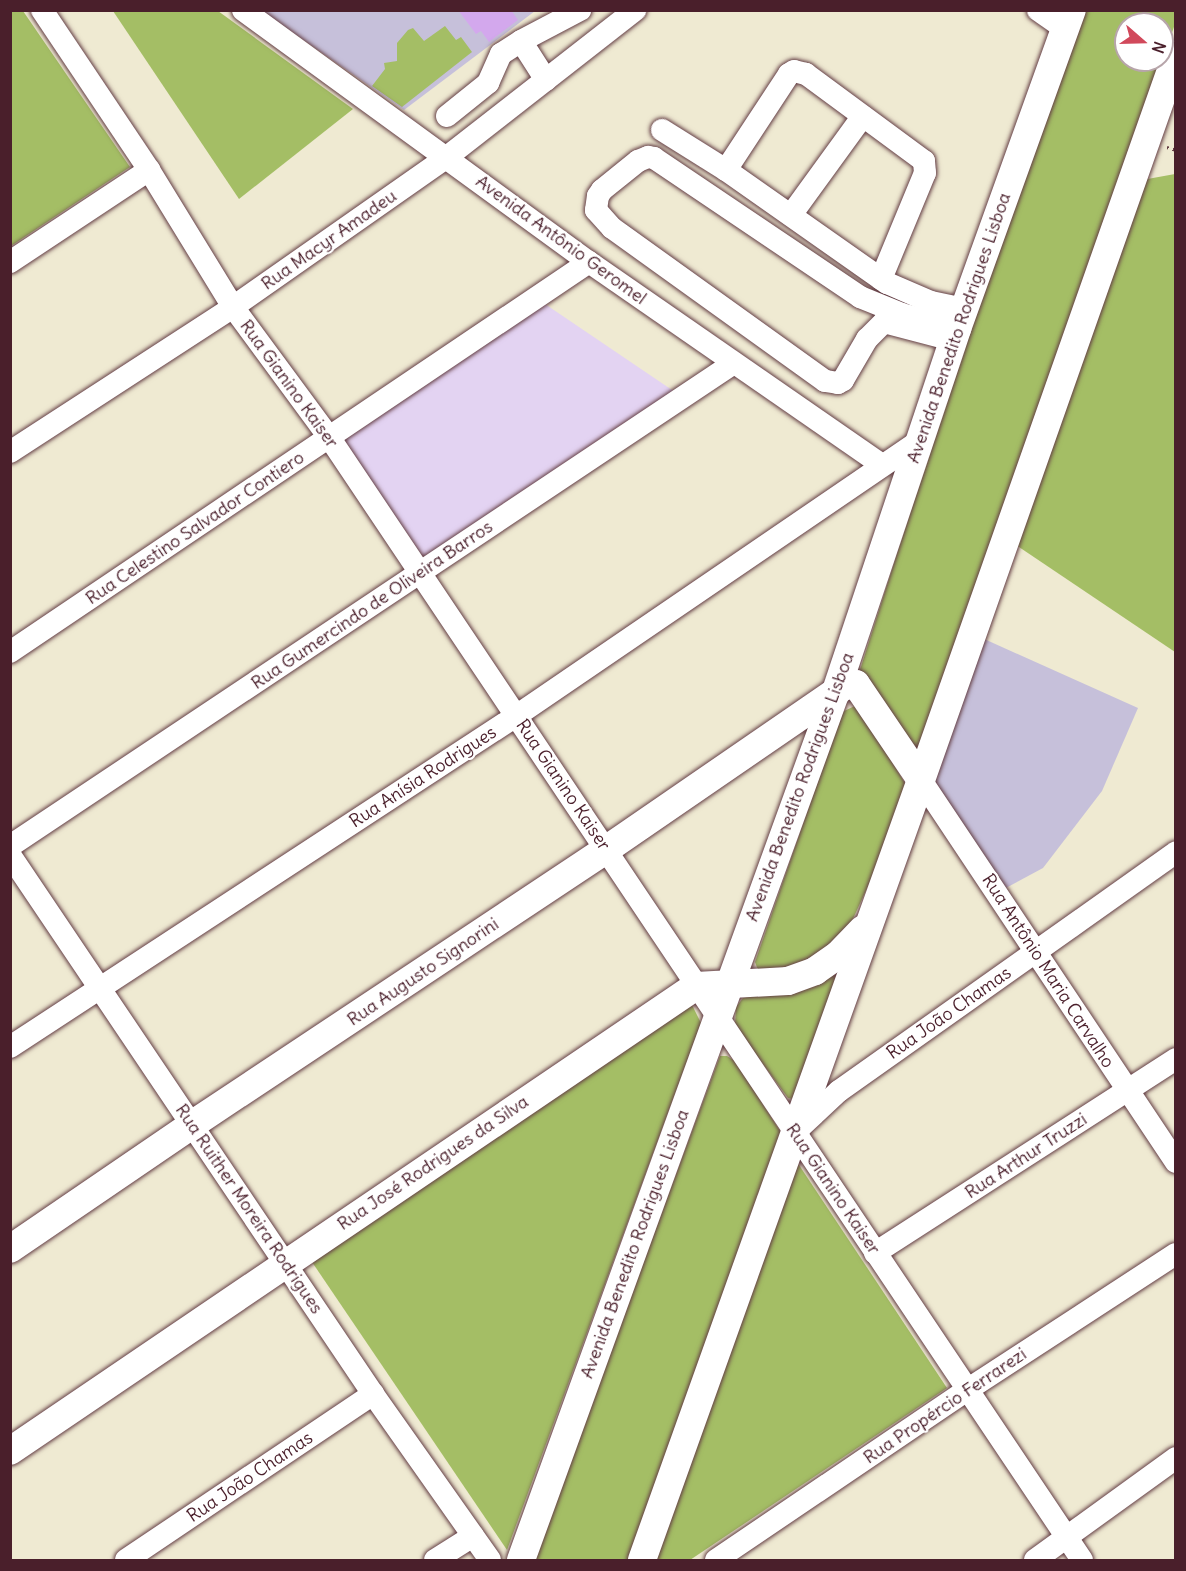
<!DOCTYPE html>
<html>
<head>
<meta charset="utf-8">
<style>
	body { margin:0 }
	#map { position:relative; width:1186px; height:1571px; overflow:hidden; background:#efead2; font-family:Delius,sans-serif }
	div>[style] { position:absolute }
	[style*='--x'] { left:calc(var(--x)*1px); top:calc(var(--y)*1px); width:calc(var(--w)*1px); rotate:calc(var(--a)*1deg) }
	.built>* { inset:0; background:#e3d3f2 }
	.industrial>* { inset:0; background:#c6c0da }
	.green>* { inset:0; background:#a4be65 }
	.building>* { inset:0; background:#d3a8ed }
	.path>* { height:3px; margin-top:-1.5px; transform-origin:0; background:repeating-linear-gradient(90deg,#633d44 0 1.5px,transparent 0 6px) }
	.roads { filter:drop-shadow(0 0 2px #633d44) drop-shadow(0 0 2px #633d44) }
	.minor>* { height:22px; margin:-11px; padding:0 11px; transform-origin:11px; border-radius:11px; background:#fff }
	.major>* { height:28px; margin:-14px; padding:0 14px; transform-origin:14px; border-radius:14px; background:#fff }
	span { translate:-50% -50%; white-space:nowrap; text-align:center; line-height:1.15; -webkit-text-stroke:4.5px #fff; paint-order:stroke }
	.street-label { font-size:18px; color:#4a1f2b }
	.frame { position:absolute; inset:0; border:12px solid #4a1f2b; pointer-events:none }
	.north { position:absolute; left:1114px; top:12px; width:60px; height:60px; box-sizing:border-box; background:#fff; border:2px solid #b7a5aa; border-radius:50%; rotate:110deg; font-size:16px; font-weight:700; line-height:24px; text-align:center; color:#4a1f2b }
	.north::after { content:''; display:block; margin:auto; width:21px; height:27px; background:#d1495b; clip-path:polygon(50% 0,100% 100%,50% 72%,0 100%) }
</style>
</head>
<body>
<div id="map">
	<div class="built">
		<div style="clip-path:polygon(545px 304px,675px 392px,425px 560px,341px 438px)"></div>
	</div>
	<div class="industrial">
		<div style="clip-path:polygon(262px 11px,535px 11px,404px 110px)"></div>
		<div style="clip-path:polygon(982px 638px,1138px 708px,1102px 791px,1043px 868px,1004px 889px,933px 780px)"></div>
	</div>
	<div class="green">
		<div style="clip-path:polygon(11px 10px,23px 11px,130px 167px,11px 246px)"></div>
		<div style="clip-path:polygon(113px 11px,218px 11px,353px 109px,239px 199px)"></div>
		<div style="clip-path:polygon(evenodd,1083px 11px,1175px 11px,1175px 24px,957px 660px,920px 753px,859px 673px,967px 335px,1083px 11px,1126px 24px,1162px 24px,1162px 60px,1126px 60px,1126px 24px)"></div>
		<div style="clip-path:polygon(445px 26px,456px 40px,461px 37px,472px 52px,402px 107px,372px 86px,385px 69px,384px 63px,397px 61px,397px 43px,408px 30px,413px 28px,424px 41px)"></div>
		<div style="clip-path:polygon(1175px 174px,1175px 652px,1016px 545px,1142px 180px)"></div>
		<div style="clip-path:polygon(857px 705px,911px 793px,851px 923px,831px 949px,803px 963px,759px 973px,755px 962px,842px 712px)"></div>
		<div style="clip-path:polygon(843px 967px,793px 1099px,788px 1098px,735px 1026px,736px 1007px,743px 998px)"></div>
		<div style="clip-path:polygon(691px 1003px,701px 1023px,507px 1550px,312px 1262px)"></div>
		<div style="clip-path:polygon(720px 1056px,727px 1056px,735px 1061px,782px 1134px,635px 1560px,533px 1560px)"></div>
		<div style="clip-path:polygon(797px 1162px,947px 1388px,690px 1560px,653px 1560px)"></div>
	</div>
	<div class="building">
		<div style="clip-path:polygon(458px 10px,511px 10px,518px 20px,489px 42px,481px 31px,476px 34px)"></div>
	</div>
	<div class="path">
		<div style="--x:1167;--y:147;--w:9;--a:18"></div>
	</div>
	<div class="roads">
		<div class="minor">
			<div style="--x:42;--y:10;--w:192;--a:56.2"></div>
			<div style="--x:149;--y:170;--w:161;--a:58.5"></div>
			<div style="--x:233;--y:307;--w:162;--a:53.6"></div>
			<div style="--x:329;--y:437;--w:1352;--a:56.16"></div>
			<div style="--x:243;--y:10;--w:428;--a:36.1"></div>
			<div style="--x:589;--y:262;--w:356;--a:34.7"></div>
			<div style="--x:1038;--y:10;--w:33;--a:35"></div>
			<div style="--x:546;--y:80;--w:46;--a:-122.7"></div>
			<div style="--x:521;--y:41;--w:67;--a:-27.7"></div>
			<div style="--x:447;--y:116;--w:53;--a:-38.8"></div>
			<div style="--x:488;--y:83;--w:32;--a:-66"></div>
			<div style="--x:501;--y:54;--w:24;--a:-33"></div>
			<div style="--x:662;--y:130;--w:75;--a:32"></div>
			<div style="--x:791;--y:215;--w:122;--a:-54"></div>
			<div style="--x:10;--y:262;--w:167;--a:-33.5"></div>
			<div style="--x:881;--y:279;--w:115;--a:-67.5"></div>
			<div style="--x:925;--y:173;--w:12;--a:-95"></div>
			<div style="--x:924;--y:161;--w:147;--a:-143.6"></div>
			<div style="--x:806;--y:74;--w:12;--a:-166"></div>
			<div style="--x:794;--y:71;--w:6;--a:149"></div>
			<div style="--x:789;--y:74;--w:115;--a:123.3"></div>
			<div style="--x:726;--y:170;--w:197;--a:35.1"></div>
			<div style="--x:887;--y:283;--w:48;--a:23.4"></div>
			<div style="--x:931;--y:302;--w:34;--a:12"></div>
			<div style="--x:953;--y:340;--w:71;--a:-165.4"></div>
			<div style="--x:884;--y:322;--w:24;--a:135"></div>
			<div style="--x:867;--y:339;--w:48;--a:120.3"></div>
			<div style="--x:843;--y:380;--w:6;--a:149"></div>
			<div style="--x:838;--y:383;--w:13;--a:-171"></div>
			<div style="--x:825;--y:381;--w:262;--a:-144.3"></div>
			<div style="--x:612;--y:228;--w:24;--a:-132"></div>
			<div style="--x:596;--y:210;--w:14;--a:-82"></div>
			<div style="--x:598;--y:196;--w:7;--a:-56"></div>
			<div style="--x:602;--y:190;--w:46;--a:-38.9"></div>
			<div style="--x:638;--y:161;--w:11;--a:-22"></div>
			<div style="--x:648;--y:157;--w:6;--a:9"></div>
			<div style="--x:654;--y:158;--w:249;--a:34"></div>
			<div style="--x:860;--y:297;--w:45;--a:22"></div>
			<div style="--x:902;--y:314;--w:57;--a:15.3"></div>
			<div style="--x:10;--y:452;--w:266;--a:-33"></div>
			<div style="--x:233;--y:307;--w:261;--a:-35"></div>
			<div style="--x:447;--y:157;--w:239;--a:-38"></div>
			<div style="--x:10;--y:652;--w:698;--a:-33.96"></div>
			<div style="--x:921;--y:780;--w:459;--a:56.3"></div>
			<div style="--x:10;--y:846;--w:870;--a:-33.71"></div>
			<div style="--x:10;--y:855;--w:650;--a:56.04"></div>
			<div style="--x:373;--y:1394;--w:203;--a:54.8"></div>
			<div style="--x:10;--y:1047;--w:605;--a:-33.19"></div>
			<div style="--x:516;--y:716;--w:489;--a:-34.3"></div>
			<div style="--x:795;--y:1132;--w:60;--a:-43"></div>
			<div style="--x:839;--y:1091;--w:413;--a:-35.3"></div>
			<div style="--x:875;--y:1253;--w:358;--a:-32.8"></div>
			<div style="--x:126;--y:1560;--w:298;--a:-33.9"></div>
			<div style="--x:435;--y:1560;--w:45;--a:-32.3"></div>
			<div style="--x:716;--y:1560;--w:303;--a:-34.1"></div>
			<div style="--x:967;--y:1390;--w:249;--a:-33.1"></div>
			<div style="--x:1035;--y:1560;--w:174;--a:-35.9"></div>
		</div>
		<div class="major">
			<div style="--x:10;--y:1249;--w:222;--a:-34.3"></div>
			<div style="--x:193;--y:1124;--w:497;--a:-33.6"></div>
			<div style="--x:607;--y:849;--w:288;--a:-34.5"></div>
			<div style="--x:844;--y:686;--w:12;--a:-9"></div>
			<div style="--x:856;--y:684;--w:116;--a:55.9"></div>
			<div style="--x:10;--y:1451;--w:829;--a:-34.13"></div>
			<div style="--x:696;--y:986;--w:92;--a:-3.1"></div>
			<div style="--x:788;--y:981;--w:29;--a:-20"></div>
			<div style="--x:815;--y:971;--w:28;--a:-35"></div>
			<div style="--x:838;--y:955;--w:35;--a:-46"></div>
			<div style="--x:521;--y:1560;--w:921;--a:-70.07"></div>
			<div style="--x:835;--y:694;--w:385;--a:-71.5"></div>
			<div style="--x:957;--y:329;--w:339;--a:-70.2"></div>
			<div style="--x:642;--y:1560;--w:828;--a:-70.32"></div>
			<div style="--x:921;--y:780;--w:768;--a:-70.6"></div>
		</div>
	</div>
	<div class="street-label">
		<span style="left:329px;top:240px;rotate:-35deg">Rua Macyr Amadeu</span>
		<span style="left:561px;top:240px;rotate:36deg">Avenida Antônio Geromel</span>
		<span style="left:959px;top:328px;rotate:-71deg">Avenida Benedito Rodrigues Lisboa</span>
		<span style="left:289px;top:384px;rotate:54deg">Rua Gianino Kaiser</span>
		<span style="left:195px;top:528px;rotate:-34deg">Rua Celestino Salvador Contiero</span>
		<span style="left:372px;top:605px;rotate:-34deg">Rua Gumercindo de Oliveira Barros</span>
		<span style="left:423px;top:777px;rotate:-33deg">Rua Anísia Rodrigues</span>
		<span style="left:563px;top:785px;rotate:56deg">Rua Gianino Kaiser</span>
		<span style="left:800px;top:787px;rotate:-70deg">Avenida Benedito Rodrigues Lisboa</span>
		<span style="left:1048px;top:971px;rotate:57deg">Rua Antônio Maria Carvalho</span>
		<span style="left:423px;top:972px;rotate:-34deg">Rua Augusto Signorini</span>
		<span style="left:949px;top:1013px;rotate:-35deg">Rua João Chamas</span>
		<span style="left:1026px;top:1156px;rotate:-33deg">Rua Arthur Truzzi</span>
		<span style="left:433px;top:1163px;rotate:-34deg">Rua José Rodrigues da Silva</span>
		<span style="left:833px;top:1189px;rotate:56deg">Rua Gianino Kaiser</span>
		<span style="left:249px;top:1209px;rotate:56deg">Rua Ruither Moreira Rodrigues</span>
		<span style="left:635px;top:1244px;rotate:-70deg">Avenida Benedito Rodrigues Lisboa</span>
		<span style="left:945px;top:1406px;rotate:-34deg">Rua Propércio Ferrarezi</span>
		<span style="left:250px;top:1477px;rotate:-34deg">Rua João Chamas</span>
	</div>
	<div class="frame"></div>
	<div class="north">N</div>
</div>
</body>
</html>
